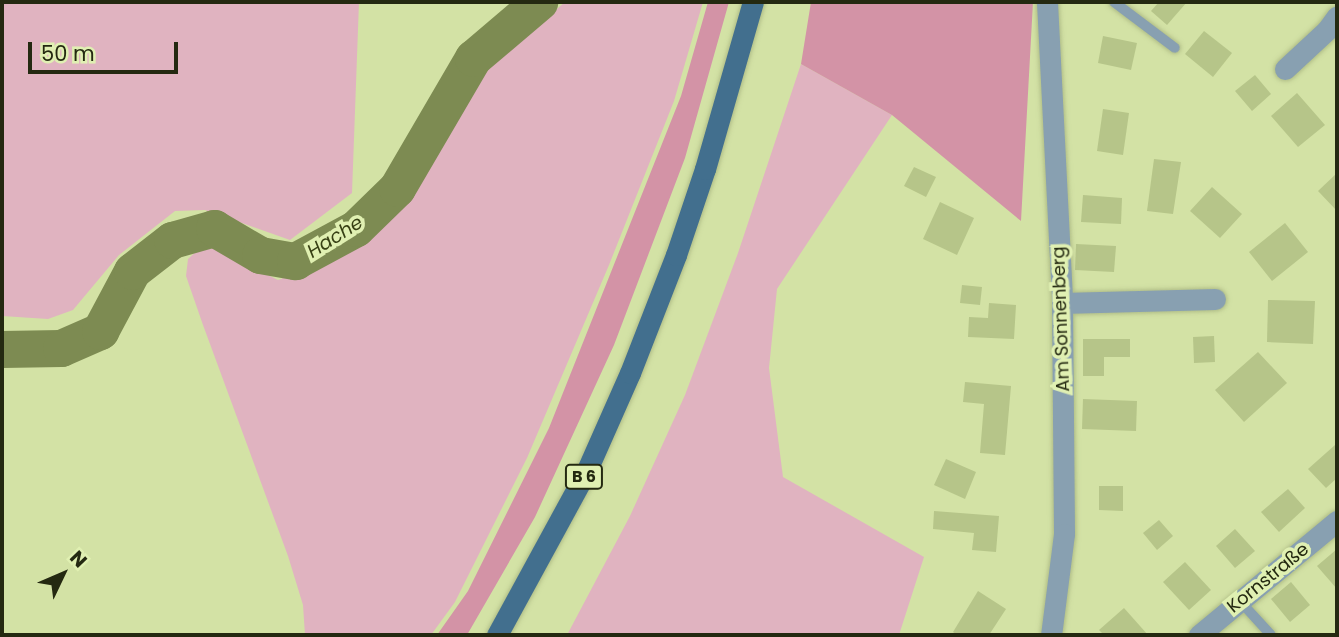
<!DOCTYPE html>
<html>
<head>
<meta charset="utf-8">
<style>
	body { margin:0 }
	#map { position:relative; width:1339px; height:637px; overflow:hidden; background:#d3e2a5; font-family:Poppins,sans-serif }
	div>[style] { position:absolute }
	[style*='--x'] { left:calc(var(--x)*1px); top:calc(var(--y)*1px); width:calc(var(--w)*1px); rotate:calc(var(--a)*1deg) }
	.green>* { inset:0; background:#e0b3c0 }
	.forest>* { inset:0; background:#d393a6 }
	.river>* { height:37px; margin:-18.5px; padding:0 18.5px; transform-origin:18.5px; border-radius:18.5px; background:#7d8b52 }
	.building>* { inset:0; background:#b6c589 }
	.roads { filter:drop-shadow(0 0 2px #b0bd87) drop-shadow(0 0 2px #b0bd87) }
	.lane>* { height:10px; margin:-5px; padding:0 5px; transform-origin:5px; border-radius:5px; background:#88a0b1 }
	.street>* { height:21px; margin:-10.5px; padding:0 10.5px; transform-origin:10.5px; border-radius:10.5px; background:#88a0b1 }
	.primary>* { height:21px; margin:-10.5px; padding:0 10.5px; transform-origin:10.5px; border-radius:10.5px; background:#426f8e }
	span { translate:-50% -50%; white-space:nowrap; text-align:center; line-height:1.15; -webkit-text-stroke:7px #e0f0b2; paint-order:stroke }
	.shield-label span { padding:2px 5px; background:#e0f0b2; border:2px solid; border-radius:5px; -webkit-text-stroke-width:0 }
	.shield-label { font-size:16px; color:#242911; font-weight:700 }
	.street-label { font-size:18px; color:#242911 }
	.water-label { font-size:19px; color:#374014; font-style:italic }
	.frame { position:absolute; inset:0; border:4px solid #242911; pointer-events:none }
	.north { position:absolute; left:28px; top:539px; width:70px; height:70px; -webkit-text-stroke:5px #e0f0b2; paint-order:stroke; rotate:46deg; font-size:19px; font-weight:700; line-height:28px; text-align:center; color:#242911 }
	.north::after { content:''; display:block; margin:auto; width:24px; height:32px; background:#242911; clip-path:polygon(50% 0,100% 100%,50% 72%,0 100%) }
	.scale { position:absolute; left:28px; top:42px; width:150px; height:32px; box-sizing:border-box; border:4px solid #242911; border-top:0; padding-left:9px; font-size:21px; line-height:24px; white-space:nowrap; color:#242911; -webkit-text-stroke:5px #e0f0b2; paint-order:stroke }
</style>
</head>
<body>
<div id="map">
	<div class="green">
		<div style="clip-path:polygon(2px 2px,359px 2px,352px 193px,290px 240px,205px 210px,175px 211px,119px 255px,73px 310px,48px 319px,2px 316px)"></div>
		<div style="clip-path:polygon(565px 2px,703px 2px,674px 101px,609px 265px,527px 458px,455px 602px,431px 635px,305px 635px,303px 605px,288px 556px,203px 325px,186px 276px,188px 259px,203px 245px,223px 246px,252px 267px,278px 280px,311px 268px,359px 243px,426px 170px,485px 71px)"></div>
		<div style="clip-path:polygon(801px 64px,892px 115px,777px 289px,769px 368px,783px 477px,924px 557px,899px 635px,567px 635px,630px 516px,685px 395px,738px 253px)"></div>
	</div>
	<div class="forest">
		<div style="clip-path:polygon(708px 2px,729px 2px,685px 158px,614px 345px,535px 517px,467px 635px,437px 635px,468px 591px,549px 428px,681px 96px)"></div>
		<div style="clip-path:polygon(811px 2px,1033px 2px,1021px 221px,892px 115px,801px 64px)"></div>
	</div>
	<div class="river">
		<div style="--x:2;--y:349;--w:59;--a:-1"></div>
		<div style="--x:61;--y:348;--w:43;--a:-23.6"></div>
		<div style="--x:100;--y:331;--w:68;--a:-61.9"></div>
		<div style="--x:132;--y:271;--w:51;--a:-37.8"></div>
		<div style="--x:172;--y:240;--w:44;--a:-15.9"></div>
		<div style="--x:214;--y:228;--w:53;--a:30.4"></div>
		<div style="--x:260;--y:255;--w:36;--a:10"></div>
		<div style="--x:295;--y:261;--w:69;--a:-28.4"></div>
		<div style="--x:356;--y:228;--w:57;--a:-44.3"></div>
		<div style="--x:397;--y:188;--w:151;--a:-59.7"></div>
		<div style="--x:473;--y:58;--w:87;--a:-40.3"></div>
	</div>
	<div class="building">
		<div style="clip-path:polygon(1159px 2px,1187px 2px,1167px 25px,1151px 11px)"></div>
		<div style="clip-path:polygon(1204px 31px,1232px 53px,1213px 77px,1185px 54px)"></div>
		<div style="clip-path:polygon(1103px 36px,1137px 43px,1131px 70px,1098px 63px)"></div>
		<div style="clip-path:polygon(1255px 75px,1271px 94px,1252px 111px,1235px 91px)"></div>
		<div style="clip-path:polygon(1297px 93px,1325px 125px,1298px 147px,1271px 116px)"></div>
		<div style="clip-path:polygon(1103px 109px,1129px 113px,1123px 155px,1097px 151px)"></div>
		<div style="clip-path:polygon(1154px 159px,1181px 162px,1173px 214px,1147px 211px)"></div>
		<div style="clip-path:polygon(914px 167px,936px 177px,926px 197px,904px 186px)"></div>
		<div style="clip-path:polygon(1337px 173px,1337px 211px,1318px 191px)"></div>
		<div style="clip-path:polygon(1212px 187px,1242px 214px,1220px 238px,1190px 211px)"></div>
		<div style="clip-path:polygon(1083px 195px,1122px 198px,1121px 224px,1081px 222px)"></div>
		<div style="clip-path:polygon(940px 202px,974px 218px,957px 255px,923px 239px)"></div>
		<div style="clip-path:polygon(1285px 223px,1308px 252px,1272px 281px,1249px 252px)"></div>
		<div style="clip-path:polygon(1076px 244px,1116px 246px,1114px 272px,1075px 270px)"></div>
		<div style="clip-path:polygon(962px 285px,982px 287px,980px 305px,960px 303px)"></div>
		<div style="clip-path:polygon(1268px 300px,1315px 301px,1313px 344px,1267px 342px)"></div>
		<div style="clip-path:polygon(989px 303px,1016px 305px,1014px 339px,968px 337px,969px 317px,988px 318px)"></div>
		<div style="clip-path:polygon(1214px 336px,1215px 362px,1194px 363px,1193px 337px)"></div>
		<div style="clip-path:polygon(1083px 339px,1130px 339px,1130px 357px,1104px 357px,1104px 376px,1083px 376px)"></div>
		<div style="clip-path:polygon(1258px 352px,1287px 383px,1244px 422px,1215px 390px)"></div>
		<div style="clip-path:polygon(965px 382px,1011px 386px,1005px 455px,980px 453px,984px 404px,963px 402px)"></div>
		<div style="clip-path:polygon(1083px 399px,1137px 401px,1136px 431px,1082px 429px)"></div>
		<div style="clip-path:polygon(1335px 445px,1337px 478px,1326px 488px,1308px 469px)"></div>
		<div style="clip-path:polygon(946px 459px,976px 472px,965px 499px,934px 485px)"></div>
		<div style="clip-path:polygon(1099px 486px,1123px 486px,1123px 511px,1099px 510px)"></div>
		<div style="clip-path:polygon(1288px 489px,1305px 508px,1279px 532px,1261px 512px)"></div>
		<div style="clip-path:polygon(934px 511px,999px 516px,996px 552px,972px 550px,974px 533px,933px 529px)"></div>
		<div style="clip-path:polygon(1159px 520px,1173px 536px,1157px 550px,1143px 533px)"></div>
		<div style="clip-path:polygon(1235px 529px,1255px 551px,1235px 568px,1216px 546px)"></div>
		<div style="clip-path:polygon(1337px 549px,1337px 589px,1317px 566px)"></div>
		<div style="clip-path:polygon(1185px 562px,1211px 590px,1189px 610px,1163px 582px)"></div>
		<div style="clip-path:polygon(1291px 582px,1310px 605px,1290px 622px,1271px 599px)"></div>
		<div style="clip-path:polygon(978px 591px,1006px 609px,989px 635px,957px 635px,953px 632px)"></div>
		<div style="clip-path:polygon(1124px 608px,1148px 635px,1104px 635px,1099px 630px)"></div>
	</div>
	<div class="roads">
		<div class="lane">
			<div style="--x:1114;--y:2;--w:76;--a:37"></div>
			<div style="--x:1239;--y:600;--w:47;--a:47.6"></div>
		</div>
		<div class="street">
			<div style="--x:1047;--y:2;--w:301;--a:87.1"></div>
			<div style="--x:1062;--y:303;--w:231;--a:89.5"></div>
			<div style="--x:1064;--y:534;--w:102;--a:97.3"></div>
			<div style="--x:1285;--y:69;--w:57;--a:-42.9"></div>
			<div style="--x:1327;--y:30;--w:17;--a:-54"></div>
			<div style="--x:1062;--y:303;--w:153;--a:-1.5"></div>
			<div style="--x:1199;--y:635;--w:179;--a:-39.6"></div>
		</div>
		<div class="primary">
			<div style="--x:497;--y:635;--w:188;--a:-61.4"></div>
			<div style="--x:587;--y:470;--w:106;--a:-66.1"></div>
			<div style="--x:630;--y:373;--w:127;--a:-68.7"></div>
			<div style="--x:676;--y:255;--w:91;--a:-71.4"></div>
			<div style="--x:705;--y:169;--w:174;--a:-74"></div>
		</div>
	</div>
	<div class="shield-label">
		<span style="left:584px;top:477px">B 6</span>
	</div>
	<div class="street-label">
		<span style="left:1061px;top:319px;rotate:-92deg">Am Sonnenberg</span>
		<span style="left:1268px;top:578px;rotate:-39deg">Kornstraße</span>
	</div>
	<div class="water-label">
		<span style="left:335px;top:237px;rotate:-32deg">Hache</span>
	</div>
	<div class="frame"></div>
	<div class="north">N</div>
	<div class="scale">50 m</div>
</div>
</body>
</html>
